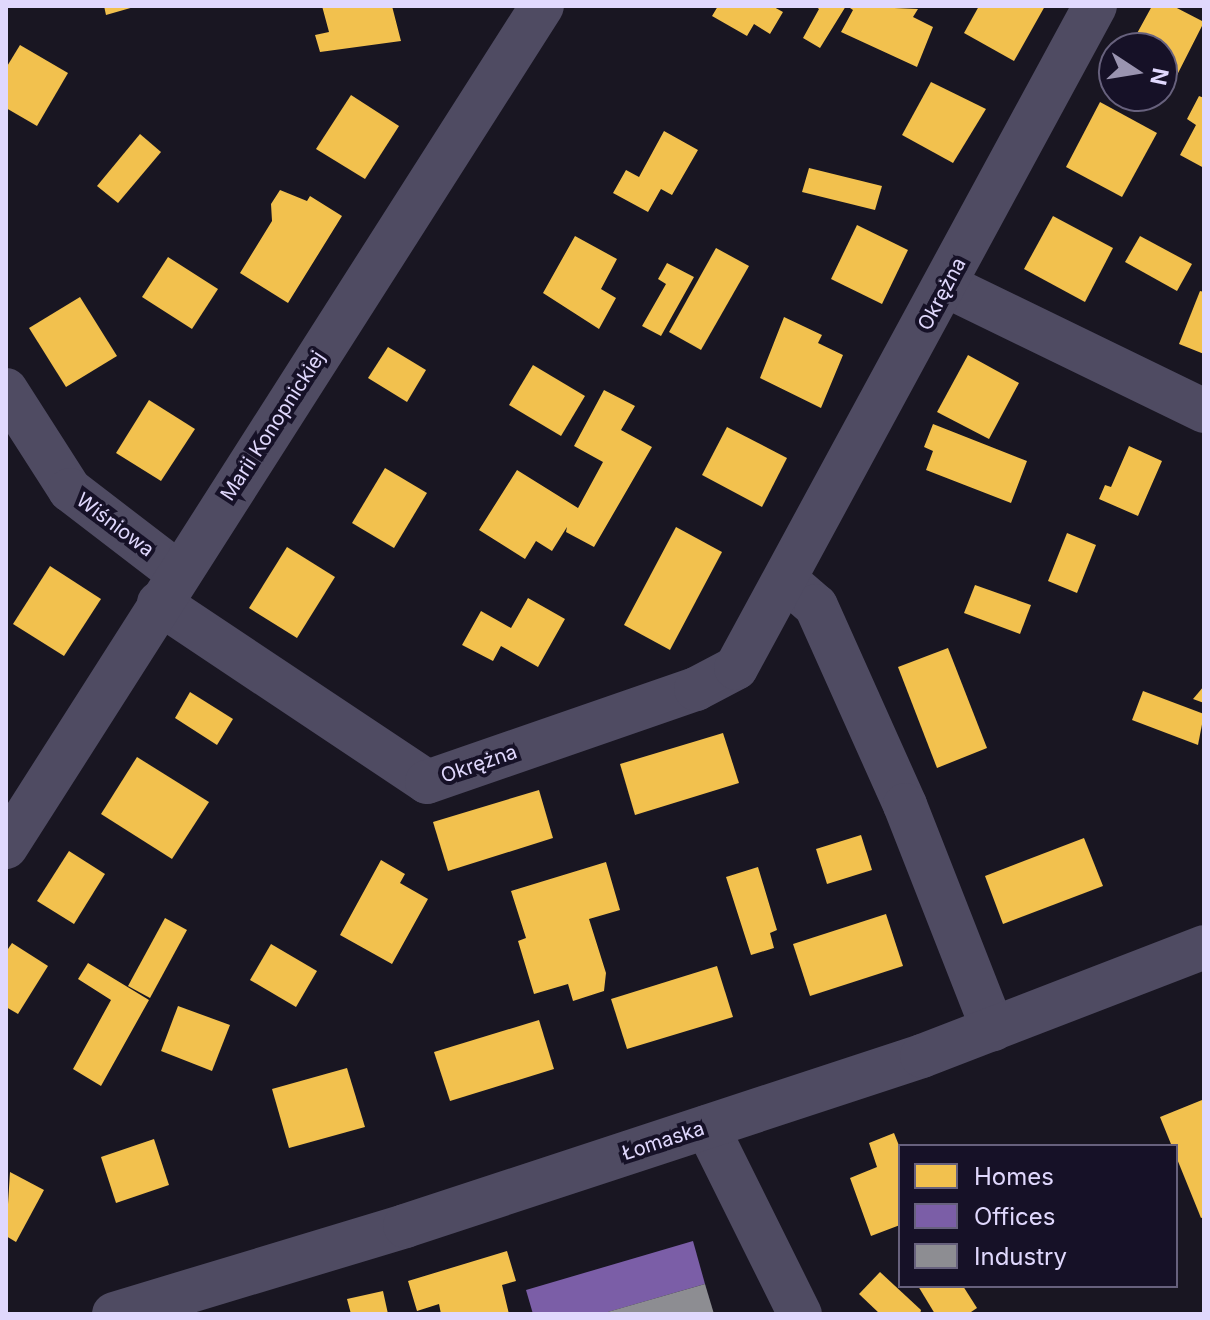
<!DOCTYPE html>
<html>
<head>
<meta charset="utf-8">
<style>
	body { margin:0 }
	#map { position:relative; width:1210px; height:1320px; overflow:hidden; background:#191622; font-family:Inter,sans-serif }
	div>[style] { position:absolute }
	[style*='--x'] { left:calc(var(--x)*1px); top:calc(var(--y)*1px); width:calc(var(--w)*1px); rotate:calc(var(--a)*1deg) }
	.homes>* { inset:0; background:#f2c14e }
	.offices>* { inset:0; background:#7b5ea7 }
	.industry>* { inset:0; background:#8d8d92 }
	.minor>* { height:44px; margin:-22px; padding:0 22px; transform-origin:22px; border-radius:22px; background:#4f4b62 }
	span { translate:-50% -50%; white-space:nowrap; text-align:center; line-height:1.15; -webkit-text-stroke:8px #161127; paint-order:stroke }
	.street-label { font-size:20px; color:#e0d8fd }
	.frame { position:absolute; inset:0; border:8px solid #e0d8fd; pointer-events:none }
	.legend { position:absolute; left:898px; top:1144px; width:280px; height:144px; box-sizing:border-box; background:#161127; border:2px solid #67617d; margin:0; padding:10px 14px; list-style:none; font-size:24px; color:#e0d8fd }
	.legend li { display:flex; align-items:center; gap:16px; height:40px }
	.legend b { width:40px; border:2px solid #67617d }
	.north { position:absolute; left:1098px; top:32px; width:80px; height:80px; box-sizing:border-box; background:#161127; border:2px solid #67617d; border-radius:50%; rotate:102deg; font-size:22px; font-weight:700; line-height:32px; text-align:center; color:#e0d8fd }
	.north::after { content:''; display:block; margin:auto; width:28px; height:36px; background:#9a94b0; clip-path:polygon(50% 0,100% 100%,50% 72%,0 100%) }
</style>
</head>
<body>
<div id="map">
	<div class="homes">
		<div style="clip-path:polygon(104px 6px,134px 6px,134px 7px,106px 15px)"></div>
		<div style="clip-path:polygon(322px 6px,392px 6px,401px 41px,320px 52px,315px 35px,329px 32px)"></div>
		<div style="clip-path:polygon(718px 6px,772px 6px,783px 12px,770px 34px,754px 24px,747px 36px,712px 16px)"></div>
		<div style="clip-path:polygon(815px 6px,846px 6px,820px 48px,803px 38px,819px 9px)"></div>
		<div style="clip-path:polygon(847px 6px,918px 9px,913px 17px,933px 27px,917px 67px,841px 32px,853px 10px)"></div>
		<div style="clip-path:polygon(979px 6px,1045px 6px,1014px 61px,964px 33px)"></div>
		<div style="clip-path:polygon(1152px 6px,1173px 6px,1204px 22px,1172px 85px,1162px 80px,1162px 48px,1129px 48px)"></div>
		<div style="clip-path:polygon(20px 45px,68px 73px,37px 126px,6px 108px,6px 68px)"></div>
		<div style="clip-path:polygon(931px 82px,986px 109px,953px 163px,902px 135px)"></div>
		<div style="clip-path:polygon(351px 95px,399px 126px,365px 179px,316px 149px)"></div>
		<div style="clip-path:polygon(1199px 96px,1204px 98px,1204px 168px,1180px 155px,1196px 125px,1187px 119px)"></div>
		<div style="clip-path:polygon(1100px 102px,1157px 133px,1122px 197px,1066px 167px)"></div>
		<div style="clip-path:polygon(664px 131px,698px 150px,672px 195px,661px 189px,648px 212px,613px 193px,626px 170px,639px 177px)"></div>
		<div style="clip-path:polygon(140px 134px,161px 152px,118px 203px,97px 186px)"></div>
		<div style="clip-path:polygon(809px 168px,882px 186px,875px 210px,802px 192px)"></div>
		<div style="clip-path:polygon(280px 190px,307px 201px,310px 196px,342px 216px,288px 303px,240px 273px,272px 221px,271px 204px)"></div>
		<div style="clip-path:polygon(1053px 216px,1113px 248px,1085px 302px,1024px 269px)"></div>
		<div style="clip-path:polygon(857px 225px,908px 250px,882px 304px,831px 279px)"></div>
		<div style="clip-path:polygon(575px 236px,617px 259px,601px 289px,616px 298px,599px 329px,543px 293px)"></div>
		<div style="clip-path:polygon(1140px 236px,1192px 264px,1177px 291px,1125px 262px)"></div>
		<div style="clip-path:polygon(716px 248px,749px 266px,701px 350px,669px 332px)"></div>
		<div style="clip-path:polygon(168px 257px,218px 289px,192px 329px,142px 297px)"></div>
		<div style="clip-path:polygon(667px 263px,694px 277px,661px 336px,642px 326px,666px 284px,658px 279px)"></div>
		<div style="clip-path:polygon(1200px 291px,1204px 292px,1204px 354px,1179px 344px)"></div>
		<div style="clip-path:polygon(80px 297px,117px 356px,66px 387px,29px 328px)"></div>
		<div style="clip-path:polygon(784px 317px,822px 335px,818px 343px,843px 355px,821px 408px,760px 378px)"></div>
		<div style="clip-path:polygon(388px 347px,426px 370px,407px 402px,368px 378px)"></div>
		<div style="clip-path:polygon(968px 355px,1019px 383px,989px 439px,937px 412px)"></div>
		<div style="clip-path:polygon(533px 365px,585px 396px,561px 436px,509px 405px)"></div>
		<div style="clip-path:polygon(604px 390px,635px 406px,621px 430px,652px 447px,594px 547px,566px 532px,567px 527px,552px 551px,536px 541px,525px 559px,479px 530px,517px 470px,578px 508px,603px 462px,574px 446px)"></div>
		<div style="clip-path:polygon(149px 400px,195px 429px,161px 481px,116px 453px)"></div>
		<div style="clip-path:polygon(933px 424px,1027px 461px,1011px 503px,926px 470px,933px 451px,924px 447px)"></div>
		<div style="clip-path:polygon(727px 427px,787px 458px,762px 507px,702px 475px)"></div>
		<div style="clip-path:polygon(1129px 446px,1162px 461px,1138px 516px,1099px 499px,1105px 485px,1111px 487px)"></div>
		<div style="clip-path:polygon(385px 468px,427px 493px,394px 548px,352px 523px)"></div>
		<div style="clip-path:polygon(676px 527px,722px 552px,670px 650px,624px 625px)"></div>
		<div style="clip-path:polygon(1067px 533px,1096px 545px,1077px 593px,1048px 581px)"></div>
		<div style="clip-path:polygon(287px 547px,335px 577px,297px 638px,249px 608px)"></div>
		<div style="clip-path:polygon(50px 566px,101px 599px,64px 656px,13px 624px)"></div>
		<div style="clip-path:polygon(975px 585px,1031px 605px,1020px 634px,964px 613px)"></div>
		<div style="clip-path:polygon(528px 598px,565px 619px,538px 667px,501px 646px,493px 661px,462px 645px,481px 611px,511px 628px)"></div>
		<div style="clip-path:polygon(948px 648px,987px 748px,937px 768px,898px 667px)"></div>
		<div style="clip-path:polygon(1204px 686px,1204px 703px,1193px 699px)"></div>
		<div style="clip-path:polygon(1143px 691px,1204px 714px,1198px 745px,1132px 720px)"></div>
		<div style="clip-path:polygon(190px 692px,233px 719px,217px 745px,175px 718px)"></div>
		<div style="clip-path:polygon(723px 733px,739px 783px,635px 815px,620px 764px)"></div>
		<div style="clip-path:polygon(137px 757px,209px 802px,172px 859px,101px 814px)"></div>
		<div style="clip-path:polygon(539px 790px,553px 838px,448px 871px,433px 822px)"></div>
		<div style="clip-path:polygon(861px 835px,872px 870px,827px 884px,816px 849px)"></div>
		<div style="clip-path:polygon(1084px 838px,1103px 886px,1003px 924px,985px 876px)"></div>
		<div style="clip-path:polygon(69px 851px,105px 874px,74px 924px,37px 901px)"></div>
		<div style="clip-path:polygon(381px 860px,405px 874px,400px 883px,428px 899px,392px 964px,340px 935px)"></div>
		<div style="clip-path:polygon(606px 862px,620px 910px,589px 919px,606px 973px,604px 991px,573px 1001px,568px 984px,534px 994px,518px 941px,526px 938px,511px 891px)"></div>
		<div style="clip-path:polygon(758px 867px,777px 930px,770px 933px,774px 948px,751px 955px,726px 877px)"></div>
		<div style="clip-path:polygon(886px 914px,903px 966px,810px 996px,793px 944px)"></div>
		<div style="clip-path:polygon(165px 918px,187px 930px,150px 998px,128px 986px)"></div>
		<div style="clip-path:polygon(12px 943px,48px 966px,18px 1014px,6px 1007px,6px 952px)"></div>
		<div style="clip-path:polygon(271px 944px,317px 971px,296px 1007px,250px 980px)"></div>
		<div style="clip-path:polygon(88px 963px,149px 1000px,101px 1086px,73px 1069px,111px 1000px,78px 979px)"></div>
		<div style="clip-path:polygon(717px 966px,733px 1017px,627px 1049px,611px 999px)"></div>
		<div style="clip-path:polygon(178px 1006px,230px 1025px,212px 1071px,161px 1051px)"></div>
		<div style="clip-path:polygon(539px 1020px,554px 1069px,450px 1101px,434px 1052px)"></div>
		<div style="clip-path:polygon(347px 1068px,365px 1127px,289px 1148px,272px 1089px)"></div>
		<div style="clip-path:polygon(1202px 1100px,1204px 1217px,1201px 1218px,1160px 1117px)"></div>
		<div style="clip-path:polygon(894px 1133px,900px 1148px,900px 1225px,871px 1236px,850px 1178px,877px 1167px,869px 1143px)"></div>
		<div style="clip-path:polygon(154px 1139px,169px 1185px,116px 1203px,101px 1157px)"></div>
		<div style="clip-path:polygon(10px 1172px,44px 1190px,16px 1242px,6px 1236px)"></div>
		<div style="clip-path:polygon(507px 1251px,516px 1281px,502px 1285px,509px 1314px,441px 1314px,439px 1304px,417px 1311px,408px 1281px)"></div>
		<div style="clip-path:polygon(880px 1272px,921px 1310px,920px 1314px,880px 1314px,859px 1294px)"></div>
		<div style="clip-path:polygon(918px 1286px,963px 1286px,977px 1308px,968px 1314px,935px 1314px)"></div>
		<div style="clip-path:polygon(383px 1291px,388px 1314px,351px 1314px,347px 1299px)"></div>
	</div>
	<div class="offices">
		<div style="clip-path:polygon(693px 1241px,705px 1284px,601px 1314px,533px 1314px,526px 1290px)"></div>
	</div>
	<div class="industry">
		<div style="clip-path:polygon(705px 1284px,714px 1314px,604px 1314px,604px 1313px)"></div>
	</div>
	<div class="minor">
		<div style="--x:947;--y:286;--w:286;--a:25.9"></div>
		<div style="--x:6;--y:390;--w:119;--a:57.4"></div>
		<div style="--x:70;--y:490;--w:136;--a:37.5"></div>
		<div style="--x:787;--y:581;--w:38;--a:41"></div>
		<div style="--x:816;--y:606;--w:218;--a:65.9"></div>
		<div style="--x:905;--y:805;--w:241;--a:68.6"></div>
		<div style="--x:159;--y:603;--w:322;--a:33.7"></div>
		<div style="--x:427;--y:782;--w:285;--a:-19.1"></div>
		<div style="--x:696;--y:689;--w:45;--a:-27.7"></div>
		<div style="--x:736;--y:668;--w:753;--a:-61.53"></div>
		<div style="--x:6;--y:847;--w:997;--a:-57.49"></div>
		<div style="--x:707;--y:1127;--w:209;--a:63.6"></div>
		<div style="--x:114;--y:1314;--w:304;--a:-16.8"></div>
		<div style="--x:405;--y:1226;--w:544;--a:-18.2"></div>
		<div style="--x:922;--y:1056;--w:302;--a:-21.1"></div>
	</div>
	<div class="street-label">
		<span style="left:942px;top:294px;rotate:-62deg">Okrężna</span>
		<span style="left:273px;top:426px;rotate:-57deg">Marii Konopnickiej</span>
		<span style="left:115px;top:525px;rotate:37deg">Wiśniowa</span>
		<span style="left:479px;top:764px;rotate:-19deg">Okrężna</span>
		<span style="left:663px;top:1141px;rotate:-18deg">Łomaska</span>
	</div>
	<div class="frame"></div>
	<ul class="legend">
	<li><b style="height:22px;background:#f2c14e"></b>Homes</li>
	<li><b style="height:22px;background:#7b5ea7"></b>Offices</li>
	<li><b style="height:22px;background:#8d8d92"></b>Industry</li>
	</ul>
	<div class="north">N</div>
</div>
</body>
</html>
